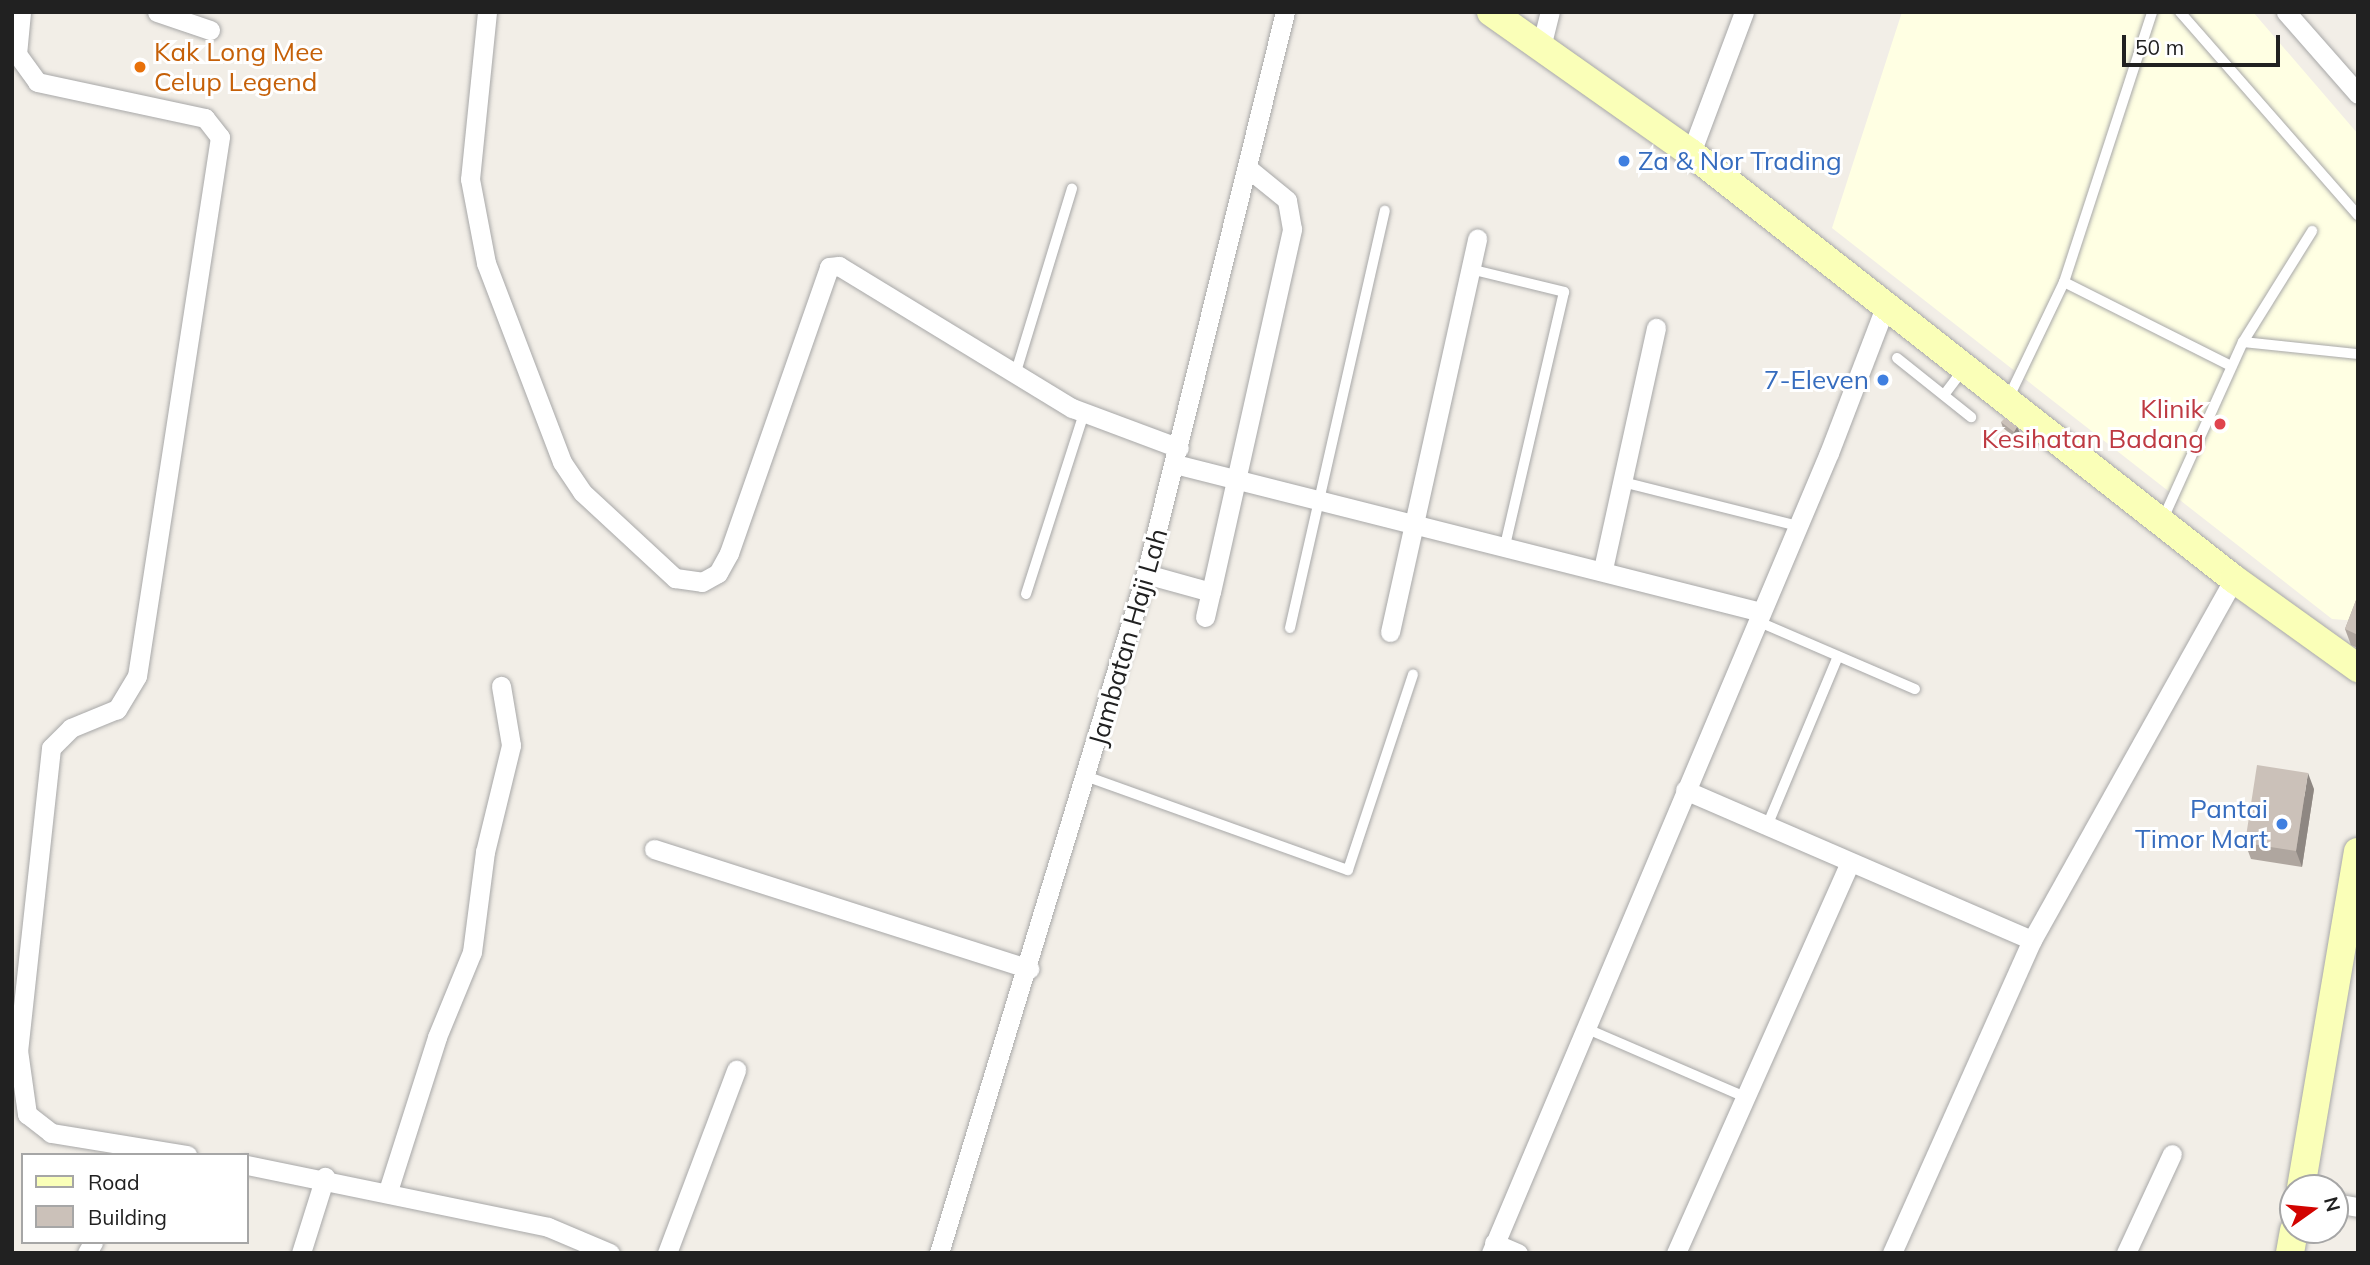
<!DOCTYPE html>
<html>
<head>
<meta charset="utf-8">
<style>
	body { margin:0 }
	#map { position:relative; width:2370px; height:1265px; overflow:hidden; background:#f2eee7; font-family:Mulish,sans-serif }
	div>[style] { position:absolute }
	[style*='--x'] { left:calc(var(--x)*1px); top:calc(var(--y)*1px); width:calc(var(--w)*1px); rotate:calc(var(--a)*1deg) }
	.education>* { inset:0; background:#ffffe3 }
	.roads { filter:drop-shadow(0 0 2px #a8a8a8) drop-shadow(0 0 2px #a8a8a8) }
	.lane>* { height:10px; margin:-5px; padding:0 5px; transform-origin:5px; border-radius:5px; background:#fff }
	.street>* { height:19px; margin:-9.5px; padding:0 9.5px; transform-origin:9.5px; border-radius:9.5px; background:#fff }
	.secondary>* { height:28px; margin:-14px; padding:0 14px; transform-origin:14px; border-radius:14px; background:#faffb8 }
	.wall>* { inset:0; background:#afa69f }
	.shaded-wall>* { inset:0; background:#8e8782 }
	.building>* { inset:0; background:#cbc1b9 }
	.dots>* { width:19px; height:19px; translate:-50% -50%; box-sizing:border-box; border:4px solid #fff; border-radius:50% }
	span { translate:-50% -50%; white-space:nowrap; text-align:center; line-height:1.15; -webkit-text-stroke:6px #fff; paint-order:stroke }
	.food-label { font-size:26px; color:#c56008 }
	.left { translate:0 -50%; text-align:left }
	.shop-label { font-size:26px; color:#366cbe }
	.right { translate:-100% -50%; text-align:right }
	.health-label { font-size:26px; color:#be3a42 }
	.street-label { font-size:26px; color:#212121 }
	.frame { position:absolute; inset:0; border:14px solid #212121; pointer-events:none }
	.legend { position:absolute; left:21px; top:1153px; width:228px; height:91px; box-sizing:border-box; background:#fff; border:2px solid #a6a6a6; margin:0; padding:9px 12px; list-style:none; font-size:21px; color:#212121 }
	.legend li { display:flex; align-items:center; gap:14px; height:35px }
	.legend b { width:35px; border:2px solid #a6a6a6 }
	.north { position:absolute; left:2279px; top:1174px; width:70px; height:70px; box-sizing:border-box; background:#fff; border:2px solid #a6a6a6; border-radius:50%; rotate:75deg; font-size:19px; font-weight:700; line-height:28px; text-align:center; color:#212121 }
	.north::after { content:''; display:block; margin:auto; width:24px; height:32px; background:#d20300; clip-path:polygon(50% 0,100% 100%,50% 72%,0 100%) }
	.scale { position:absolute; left:2122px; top:35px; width:158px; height:32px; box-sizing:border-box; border:4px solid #212121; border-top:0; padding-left:9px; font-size:21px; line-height:24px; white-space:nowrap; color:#212121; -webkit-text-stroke:5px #fff; paint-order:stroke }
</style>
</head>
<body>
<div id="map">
	<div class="education">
		<div style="clip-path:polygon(1902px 12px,2253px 12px,2358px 134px,2358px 621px,2332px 619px,1832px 228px)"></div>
	</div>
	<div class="roads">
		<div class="lane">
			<div style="--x:2180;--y:12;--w:270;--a:48.8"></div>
			<div style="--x:1470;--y:269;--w:97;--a:13.7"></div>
			<div style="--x:1564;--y:292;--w:260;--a:103.1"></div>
			<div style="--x:2064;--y:282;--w:187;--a:26.7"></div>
			<div style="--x:2243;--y:342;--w:116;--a:6"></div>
			<div style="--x:1897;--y:358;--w:95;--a:38.6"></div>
			<div style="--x:1015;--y:375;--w:195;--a:-73"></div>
			<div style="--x:1944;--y:395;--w:31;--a:-53"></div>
			<div style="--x:2008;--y:399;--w:130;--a:-64.4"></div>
			<div style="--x:2064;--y:282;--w:284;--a:-71.9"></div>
			<div style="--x:1623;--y:482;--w:180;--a:14.1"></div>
			<div style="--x:2163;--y:519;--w:194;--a:-65.7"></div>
			<div style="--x:2243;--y:342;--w:131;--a:-58.1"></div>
			<div style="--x:1026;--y:594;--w:190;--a:-72.2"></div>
			<div style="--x:1757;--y:621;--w:172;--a:23.3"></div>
			<div style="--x:1290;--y:628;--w:428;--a:-77.2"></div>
			<div style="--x:1088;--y:777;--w:276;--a:19.7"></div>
			<div style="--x:1348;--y:870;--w:206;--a:-71.6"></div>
			<div style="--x:1767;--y:826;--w:184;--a:-67.3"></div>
			<div style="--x:1585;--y:1028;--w:174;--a:23.3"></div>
		</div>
		<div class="street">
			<div style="--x:21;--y:12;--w:42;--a:95.4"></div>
			<div style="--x:17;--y:54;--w:34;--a:54"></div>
			<div style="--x:37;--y:82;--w:172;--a:12.1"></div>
			<div style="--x:205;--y:118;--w:24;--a:52"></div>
			<div style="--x:220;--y:137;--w:545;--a:98.75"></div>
			<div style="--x:137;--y:676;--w:39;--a:121"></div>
			<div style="--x:117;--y:709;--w:50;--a:157.6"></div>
			<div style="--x:71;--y:728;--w:28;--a:135"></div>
			<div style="--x:51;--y:748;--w:304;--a:96.2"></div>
			<div style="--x:18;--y:1050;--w:65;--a:82"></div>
			<div style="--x:27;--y:1114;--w:31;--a:38"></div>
			<div style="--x:51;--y:1133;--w:138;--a:9.2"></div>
			<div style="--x:157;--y:12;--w:56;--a:18.8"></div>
			<div style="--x:487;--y:12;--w:168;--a:95.8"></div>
			<div style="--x:470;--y:179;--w:86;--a:79.2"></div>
			<div style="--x:486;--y:263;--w:213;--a:69.1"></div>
			<div style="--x:562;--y:462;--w:36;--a:56"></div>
			<div style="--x:582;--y:492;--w:127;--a:42.8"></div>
			<div style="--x:675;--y:578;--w:27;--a:8"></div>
			<div style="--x:702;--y:582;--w:18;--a:-29"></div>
			<div style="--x:718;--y:573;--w:23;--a:-61"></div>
			<div style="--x:729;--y:553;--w:303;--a:-70.7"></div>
			<div style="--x:829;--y:267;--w:10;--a:-6"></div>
			<div style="--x:839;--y:266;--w:273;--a:31.4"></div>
			<div style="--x:1072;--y:408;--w:114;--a:20.5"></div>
			<div style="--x:2286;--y:12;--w:109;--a:48.7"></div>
			<div style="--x:1541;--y:47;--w:36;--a:-76"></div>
			<div style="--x:1691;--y:153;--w:151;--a:-69.4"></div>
			<div style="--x:1175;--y:464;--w:604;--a:14.17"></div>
			<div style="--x:1603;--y:569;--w:247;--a:-77.6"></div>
			<div style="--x:1146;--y:574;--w:67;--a:15.5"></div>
			<div style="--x:1211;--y:592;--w:372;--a:-77.4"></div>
			<div style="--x:1292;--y:229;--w:29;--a:-100"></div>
			<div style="--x:1287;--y:200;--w:49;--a:-140.8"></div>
			<div style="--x:1205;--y:617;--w:26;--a:-77"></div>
			<div style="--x:1390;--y:632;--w:403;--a:-77.5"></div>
			<div style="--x:1685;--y:790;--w:378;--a:23.4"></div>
			<div style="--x:654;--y:849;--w:394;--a:17.7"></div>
			<div style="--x:247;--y:1165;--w:307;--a:11.6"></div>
			<div style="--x:548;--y:1227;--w:67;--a:22.8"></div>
			<div style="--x:388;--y:1191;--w:162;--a:-72.3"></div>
			<div style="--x:437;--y:1037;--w:92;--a:-67.6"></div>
			<div style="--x:472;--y:952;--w:101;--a:-82.6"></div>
			<div style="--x:485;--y:852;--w:110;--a:-76.3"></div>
			<div style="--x:511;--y:745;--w:60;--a:-99.6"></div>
			<div style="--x:2335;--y:1203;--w:23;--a:10"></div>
			<div style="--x:1494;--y:1243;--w:26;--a:23"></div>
			<div style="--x:87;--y:1253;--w:13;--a:-61"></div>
			<div style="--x:301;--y:1253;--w:80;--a:-72.5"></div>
			<div style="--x:667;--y:1253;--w:196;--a:-69.3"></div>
			<div style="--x:939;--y:1253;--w:710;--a:-73.05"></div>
			<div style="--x:1146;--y:574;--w:579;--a:-76.11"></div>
			<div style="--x:1491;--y:1253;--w:868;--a:-67.1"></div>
			<div style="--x:1829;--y:453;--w:162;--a:-69"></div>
			<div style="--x:1676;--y:1253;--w:426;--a:-66"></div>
			<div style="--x:1892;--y:1253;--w:343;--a:-65.9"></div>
			<div style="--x:2032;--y:940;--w:414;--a:-60.8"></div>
			<div style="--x:2126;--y:1253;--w:109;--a:-65.1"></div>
		</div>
		<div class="secondary">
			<div style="--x:1491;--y:12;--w:245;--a:35.2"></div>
			<div style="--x:1691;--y:153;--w:690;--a:38.12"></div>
			<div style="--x:2234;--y:579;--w:153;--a:35.7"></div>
			<div style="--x:2301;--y:1188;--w:341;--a:-80.4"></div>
			<div style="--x:2290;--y:1253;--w:23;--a:-80"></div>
		</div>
	</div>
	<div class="wall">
		<div style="clip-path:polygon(2001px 422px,2017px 427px,2020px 433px,2016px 438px,2003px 428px)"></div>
		<div style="clip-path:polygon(2358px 595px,2358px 648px,2351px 645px,2345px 629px)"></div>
		<div style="clip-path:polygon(2314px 789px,2302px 867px,2251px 859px,2245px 843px)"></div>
	</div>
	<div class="shaded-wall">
		<div style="clip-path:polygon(2017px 427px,2020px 433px,2016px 438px,2014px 432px)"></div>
		<div style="clip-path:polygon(2308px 773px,2314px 789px,2302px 867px,2296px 851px)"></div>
	</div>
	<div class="building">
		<div style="clip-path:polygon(2005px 418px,2017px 427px,2014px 432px,2001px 422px)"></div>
		<div style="clip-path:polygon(2358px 595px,2358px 635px,2345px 629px)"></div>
		<div style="clip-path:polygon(2257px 765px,2308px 773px,2296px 851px,2245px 843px)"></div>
	</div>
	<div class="dots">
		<div style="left:140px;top:67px;background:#e8710a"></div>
		<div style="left:1624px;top:161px;background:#3f7fe0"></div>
		<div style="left:1883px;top:380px;background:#3f7fe0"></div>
		<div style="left:2220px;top:424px;background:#e0444e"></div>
		<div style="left:2282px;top:824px;background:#3f7fe0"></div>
	</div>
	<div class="food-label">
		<span class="left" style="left:154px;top:67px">Kak Long Mee<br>Celup Legend</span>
	</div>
	<div class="shop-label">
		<span class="left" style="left:1638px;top:161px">Za &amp; Nor Trading</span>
		<span class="right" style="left:1869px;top:380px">7-Eleven</span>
		<span class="right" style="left:2268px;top:824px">Pantai<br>Timor Mart</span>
	</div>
	<div class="health-label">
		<span class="right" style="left:2204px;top:424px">Klinik<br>Kesihatan Badang</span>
	</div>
	<div class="street-label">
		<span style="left:1128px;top:637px;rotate:-74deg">Jambatan Haji Lah</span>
	</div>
	<div class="frame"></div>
	<ul class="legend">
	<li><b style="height:9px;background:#faffb8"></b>Road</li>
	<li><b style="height:19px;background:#cbc1b9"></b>Building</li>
	</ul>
	<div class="north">N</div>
	<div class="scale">50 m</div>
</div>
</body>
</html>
